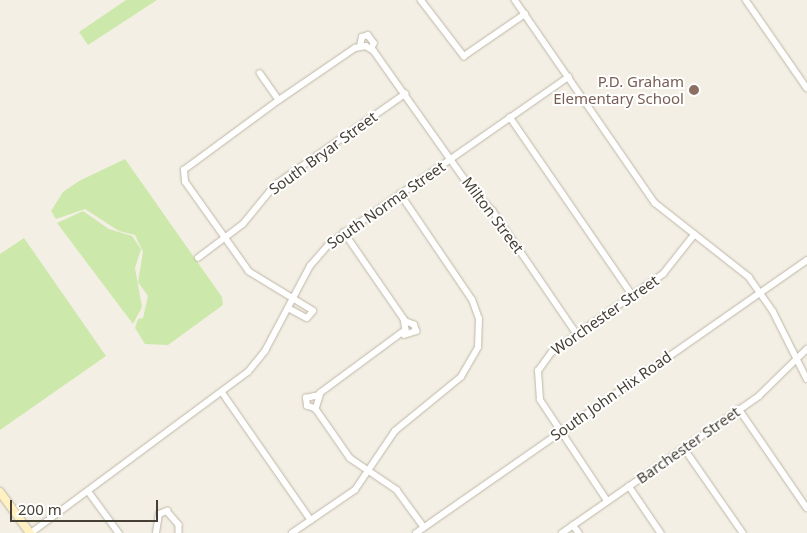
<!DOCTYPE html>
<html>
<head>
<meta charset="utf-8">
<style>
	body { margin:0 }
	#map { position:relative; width:807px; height:533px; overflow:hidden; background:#f3efe4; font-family:"Noto Sans",sans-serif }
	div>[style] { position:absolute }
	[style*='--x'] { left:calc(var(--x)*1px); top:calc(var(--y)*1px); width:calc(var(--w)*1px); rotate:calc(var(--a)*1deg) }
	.green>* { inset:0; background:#cce9ab }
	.roads { filter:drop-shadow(0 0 1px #bfb7a7) drop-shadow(0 0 1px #bfb7a7) }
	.minor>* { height:5.5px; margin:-2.75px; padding:0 2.75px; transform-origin:2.75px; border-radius:2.75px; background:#fff }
	.secondary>* { height:8px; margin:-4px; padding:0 4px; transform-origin:4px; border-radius:4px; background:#fff1c2 }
	.dots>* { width:14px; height:14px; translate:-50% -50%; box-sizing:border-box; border:2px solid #fff; border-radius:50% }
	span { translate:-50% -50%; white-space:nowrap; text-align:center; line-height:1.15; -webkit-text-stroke:4px #fff; paint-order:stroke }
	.education-label { font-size:15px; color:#785e54 }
	.right { translate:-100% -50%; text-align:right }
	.street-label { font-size:15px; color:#453f34 }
	.scale { position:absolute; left:10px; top:500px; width:148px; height:22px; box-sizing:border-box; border:2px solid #453f34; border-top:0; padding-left:6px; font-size:15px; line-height:18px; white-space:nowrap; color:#453f34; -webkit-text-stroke:4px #fff; paint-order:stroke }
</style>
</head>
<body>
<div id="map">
	<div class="green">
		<div style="clip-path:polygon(126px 0,157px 0,88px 45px,79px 32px)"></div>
		<div style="clip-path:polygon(125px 159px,222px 297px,223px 305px,168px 345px,145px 344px,135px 328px,138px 319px,143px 318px,148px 296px,138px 282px,143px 252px,135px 235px,119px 231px,85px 209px,56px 219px,51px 211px,63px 192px,79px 181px)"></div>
		<div style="clip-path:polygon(83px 211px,109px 229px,132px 236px,141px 249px,135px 268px,142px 307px,133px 324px,57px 223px)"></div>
		<div style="clip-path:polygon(24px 238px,106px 356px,0 430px,0 254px)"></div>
	</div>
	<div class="roads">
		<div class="minor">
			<div style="--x:421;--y:0;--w:71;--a:52.5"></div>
			<div style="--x:464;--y:56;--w:74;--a:-34.5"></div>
			<div style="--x:515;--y:0;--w:247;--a:55.4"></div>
			<div style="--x:655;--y:203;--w:120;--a:38.2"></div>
			<div style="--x:749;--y:277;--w:42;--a:54.8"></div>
			<div style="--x:773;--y:311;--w:76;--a:63.4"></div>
			<div style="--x:746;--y:0;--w:107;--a:55.3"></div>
			<div style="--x:360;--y:46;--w:9;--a:-77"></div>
			<div style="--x:362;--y:37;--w:6;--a:-18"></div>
			<div style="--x:368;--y:35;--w:10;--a:53"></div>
			<div style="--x:374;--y:43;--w:6;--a:108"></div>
			<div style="--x:260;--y:73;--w:33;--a:55"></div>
			<div style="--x:510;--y:117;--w:217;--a:55.5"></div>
			<div style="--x:344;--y:232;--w:106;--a:55.4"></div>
			<div style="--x:404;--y:319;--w:11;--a:80"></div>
			<div style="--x:406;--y:330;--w:106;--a:143.5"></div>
			<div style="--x:321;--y:393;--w:17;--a:107"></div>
			<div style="--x:316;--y:409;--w:60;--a:55.2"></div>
			<div style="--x:350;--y:458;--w:57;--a:34.2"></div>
			<div style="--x:397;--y:490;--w:46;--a:53.9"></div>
			<div style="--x:198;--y:258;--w:56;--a:-37.1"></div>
			<div style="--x:243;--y:224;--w:50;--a:-50.6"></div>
			<div style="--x:275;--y:185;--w:159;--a:-35"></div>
			<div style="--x:288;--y:308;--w:21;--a:28"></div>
			<div style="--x:307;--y:318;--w:9;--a:-49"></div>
			<div style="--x:313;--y:311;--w:75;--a:-148.6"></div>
			<div style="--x:249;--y:272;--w:110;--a:-125.4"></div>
			<div style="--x:185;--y:182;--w:12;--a:-95"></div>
			<div style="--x:184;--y:170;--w:118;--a:-36.4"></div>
			<div style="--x:279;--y:100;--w:92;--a:-34.4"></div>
			<div style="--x:355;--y:48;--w:11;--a:-10"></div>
			<div style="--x:366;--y:46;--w:9;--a:32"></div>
			<div style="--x:374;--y:51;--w:168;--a:54.7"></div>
			<div style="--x:471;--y:188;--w:32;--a:46"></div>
			<div style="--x:493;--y:211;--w:149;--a:55.7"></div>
			<div style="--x:404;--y:335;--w:13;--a:-18"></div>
			<div style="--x:416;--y:331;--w:6;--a:-108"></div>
			<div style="--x:414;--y:325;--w:9;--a:-159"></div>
			<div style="--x:222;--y:392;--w:156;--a:55.2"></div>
			<div style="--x:316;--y:409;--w:9;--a:-162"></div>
			<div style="--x:307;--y:406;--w:8;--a:-97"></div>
			<div style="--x:306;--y:398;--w:13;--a:-13"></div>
			<div style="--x:739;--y:409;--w:120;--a:55.5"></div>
			<div style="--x:684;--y:448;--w:103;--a:55.2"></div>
			<div style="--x:629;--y:486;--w:57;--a:55.8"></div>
			<div style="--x:89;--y:492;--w:51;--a:53.8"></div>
			<div style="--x:607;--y:501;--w:121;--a:-123.6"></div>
			<div style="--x:540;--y:400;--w:29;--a:-94"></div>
			<div style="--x:538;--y:371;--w:24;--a:-54"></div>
			<div style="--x:552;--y:352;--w:136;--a:-35.1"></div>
			<div style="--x:663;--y:274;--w:50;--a:-51.5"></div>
			<div style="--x:573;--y:525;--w:10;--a:53"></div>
			<div style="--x:31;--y:533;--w:270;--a:-36.6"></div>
			<div style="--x:248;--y:372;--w:27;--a:-51"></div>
			<div style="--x:265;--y:351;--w:96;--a:-62.1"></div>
			<div style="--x:310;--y:266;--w:29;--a:-49"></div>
			<div style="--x:329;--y:244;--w:292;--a:-34.9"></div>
			<div style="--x:156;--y:533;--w:19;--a:-81"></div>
			<div style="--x:159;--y:514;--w:9;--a:-21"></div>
			<div style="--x:167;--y:511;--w:18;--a:49"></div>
			<div style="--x:179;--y:525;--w:8;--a:90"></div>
			<div style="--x:292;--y:533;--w:76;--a:-34.3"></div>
			<div style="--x:355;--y:490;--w:71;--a:-55.9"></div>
			<div style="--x:395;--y:431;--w:85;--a:-39.3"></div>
			<div style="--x:461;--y:377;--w:34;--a:-60"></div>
			<div style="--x:478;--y:347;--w:28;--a:-88"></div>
			<div style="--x:479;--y:319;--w:20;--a:-110"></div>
			<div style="--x:472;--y:300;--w:128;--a:-124.2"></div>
			<div style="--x:416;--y:533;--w:477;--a:-34.9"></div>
			<div style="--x:562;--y:533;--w:240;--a:-34.8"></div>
			<div style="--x:759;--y:396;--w:67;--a:-44.4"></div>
		</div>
		<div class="secondary">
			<div style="--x:0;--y:492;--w:51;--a:53.8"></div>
		</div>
	</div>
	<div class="dots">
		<div style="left:694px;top:90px;background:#8d6e63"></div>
	</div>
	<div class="education-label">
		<span class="right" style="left:684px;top:90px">P.D. Graham<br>Elementary School</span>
	</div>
	<div class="street-label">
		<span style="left:323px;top:153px;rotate:-36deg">South Bryar Street</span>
		<span style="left:386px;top:205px;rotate:-35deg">South Norma Street</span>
		<span style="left:493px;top:215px;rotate:53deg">Milton Street</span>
		<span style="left:605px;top:315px;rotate:-35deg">Worchester Street</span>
		<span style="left:611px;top:396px;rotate:-35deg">South John Hix Road</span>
		<span style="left:688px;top:445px;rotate:-35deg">Barchester Street</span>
	</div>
	<div class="scale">200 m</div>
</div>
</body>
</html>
